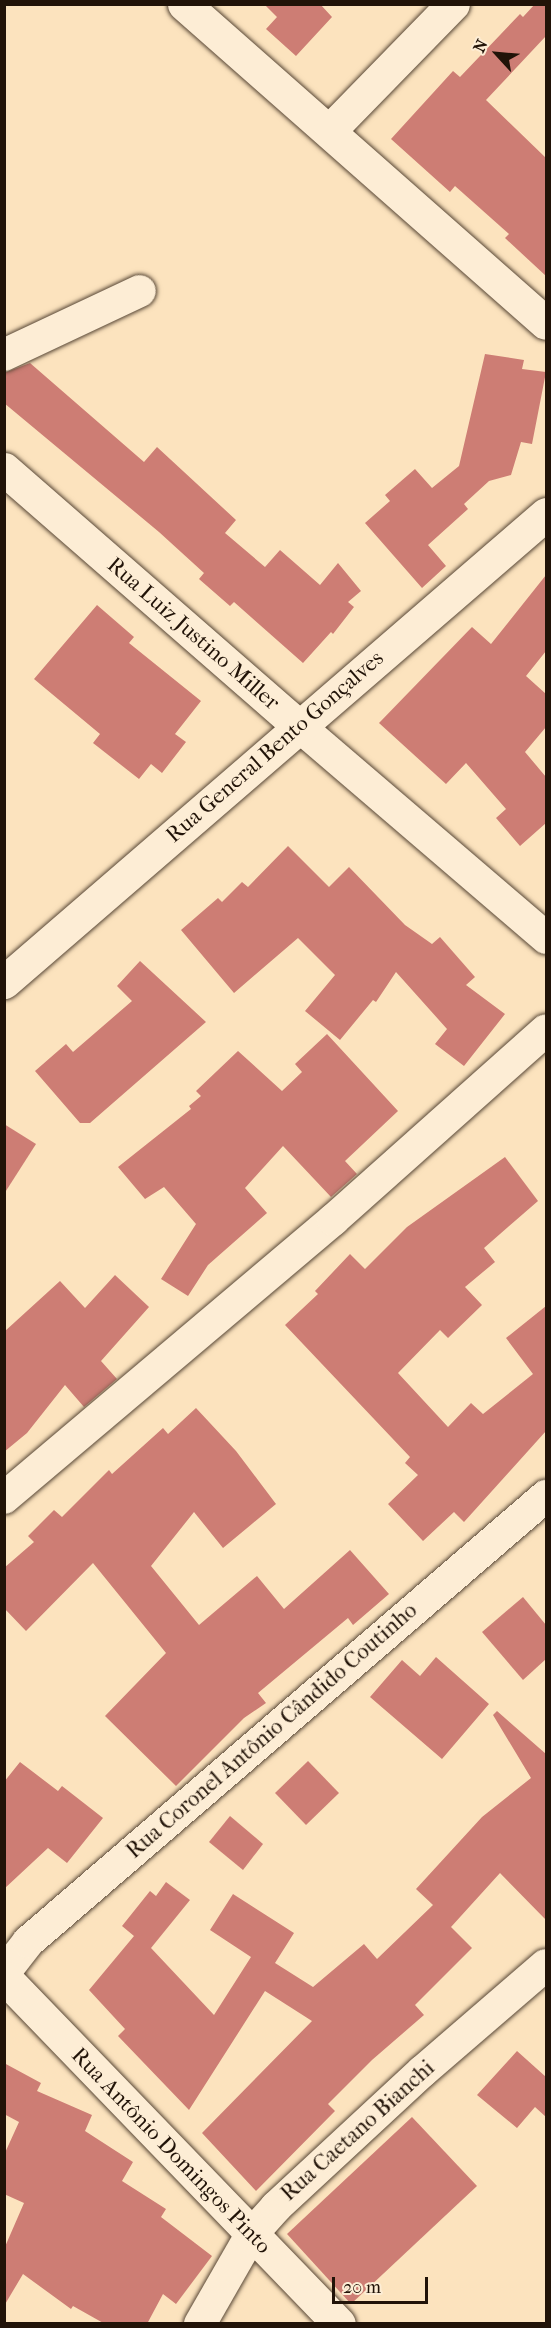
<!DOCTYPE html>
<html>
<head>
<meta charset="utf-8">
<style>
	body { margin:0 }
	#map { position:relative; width:551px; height:2328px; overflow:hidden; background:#fce3be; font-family:"IM FELL French Canon",serif }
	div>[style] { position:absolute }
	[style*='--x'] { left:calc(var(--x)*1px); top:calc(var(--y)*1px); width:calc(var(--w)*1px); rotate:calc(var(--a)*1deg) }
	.building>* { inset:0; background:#cd7d74 }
	.roads { filter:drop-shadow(0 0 2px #584736) drop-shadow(0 0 2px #584736) }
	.street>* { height:32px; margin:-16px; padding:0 16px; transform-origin:16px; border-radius:16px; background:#fdedd5 }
	.secondary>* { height:33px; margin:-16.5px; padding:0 16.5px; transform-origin:16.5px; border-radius:16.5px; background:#fdedd5 }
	span { translate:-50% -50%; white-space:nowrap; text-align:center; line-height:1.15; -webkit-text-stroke:6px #fdedd5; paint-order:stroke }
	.street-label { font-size:22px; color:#211308 }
	.frame { position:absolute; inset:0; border:6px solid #211308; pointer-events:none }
	.north { position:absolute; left:467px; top:24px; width:60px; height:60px; -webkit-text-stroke:4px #fdedd5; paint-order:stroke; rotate:296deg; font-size:16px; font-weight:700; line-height:24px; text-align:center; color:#211308 }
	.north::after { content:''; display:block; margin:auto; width:21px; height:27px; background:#211308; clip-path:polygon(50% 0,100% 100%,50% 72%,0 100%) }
	.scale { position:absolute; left:332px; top:2277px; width:96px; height:27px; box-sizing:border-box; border:3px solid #211308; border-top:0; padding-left:8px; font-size:18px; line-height:21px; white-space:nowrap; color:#211308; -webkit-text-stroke:4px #fdedd5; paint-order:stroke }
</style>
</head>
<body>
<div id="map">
	<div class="building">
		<div style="clip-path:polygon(264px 4px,320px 4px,332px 17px,296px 56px,266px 29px,277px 17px)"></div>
		<div style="clip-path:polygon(535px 4px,546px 4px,546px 36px,486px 100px,546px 158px,546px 276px,505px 238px,509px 234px,455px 186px,450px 192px,391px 139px,453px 71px,460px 77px,520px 14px,523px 17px)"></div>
		<div style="clip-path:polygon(485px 354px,524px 360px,522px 369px,546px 372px,532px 444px,521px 442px,511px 475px,489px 481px,464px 504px,468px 509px,428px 545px,446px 566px,422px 588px,365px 523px,390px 501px,385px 495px,415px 469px,432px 488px,459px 466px)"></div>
		<div style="clip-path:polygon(30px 363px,144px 462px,157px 447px,236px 520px,225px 533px,265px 567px,280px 550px,320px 585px,338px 563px,361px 591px,348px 602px,354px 607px,333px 634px,331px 632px,303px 663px,234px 602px,230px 606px,199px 579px,204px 573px,159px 532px,4px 403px,4px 373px)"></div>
		<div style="clip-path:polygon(546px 575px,546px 651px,526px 676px,546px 694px,546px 727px,525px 752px,546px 777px,546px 823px,520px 846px,496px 818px,506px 809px,466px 763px,446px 784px,379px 723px,472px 627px,491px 644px)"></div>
		<div style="clip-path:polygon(97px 605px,134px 637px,129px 643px,201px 701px,175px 734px,186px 742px,162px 773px,151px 764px,139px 779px,93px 743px,100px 734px,34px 679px)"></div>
		<div style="clip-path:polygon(288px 846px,329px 887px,349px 867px,405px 925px,432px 944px,440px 937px,475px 977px,466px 985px,505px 1014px,464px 1066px,435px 1044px,447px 1029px,396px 972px,376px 1002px,373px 1000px,340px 1040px,305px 1011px,335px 975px,298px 938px,234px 993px,181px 930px,218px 898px,222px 902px,242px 882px,248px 887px)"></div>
		<div style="clip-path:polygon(140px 961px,206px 1022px,90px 1123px,80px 1123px,35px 1071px,66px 1044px,73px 1052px,132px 1001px,117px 986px)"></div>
		<div style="clip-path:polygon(327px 1034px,398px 1111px,345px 1161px,357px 1174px,331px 1197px,283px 1146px,245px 1188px,267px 1213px,208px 1265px,188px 1296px,161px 1279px,196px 1224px,164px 1187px,145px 1199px,118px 1167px,191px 1109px,189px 1106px,201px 1096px,196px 1091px,238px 1051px,282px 1091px,302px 1072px,295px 1064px)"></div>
		<div style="clip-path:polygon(4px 1124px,36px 1144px,4px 1194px)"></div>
		<div style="clip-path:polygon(505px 1157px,538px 1201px,484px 1248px,495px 1262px,465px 1287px,482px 1305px,448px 1338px,440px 1330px,398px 1373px,448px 1427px,471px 1403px,483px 1414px,533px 1374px,506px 1338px,546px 1306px,546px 1431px,464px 1522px,454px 1512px,423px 1541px,388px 1504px,418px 1475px,405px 1463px,410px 1457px,285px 1325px,318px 1294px,315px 1291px,350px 1254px,365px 1269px,407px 1227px)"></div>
		<div style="clip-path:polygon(115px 1275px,149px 1307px,101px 1361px,117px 1379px,84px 1407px,65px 1385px,27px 1433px,4px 1452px,4px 1332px,60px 1281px,85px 1308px)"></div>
		<div style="clip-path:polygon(196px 1408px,236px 1451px,276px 1504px,223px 1548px,194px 1512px,151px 1566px,199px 1625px,257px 1576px,284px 1609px,350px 1550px,389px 1594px,353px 1625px,348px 1618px,258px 1693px,266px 1703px,244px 1718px,176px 1786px,105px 1716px,166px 1653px,93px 1563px,26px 1631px,4px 1608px,4px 1568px,34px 1542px,28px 1536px,54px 1510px,62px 1517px,109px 1470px,112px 1474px,163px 1428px,168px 1434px)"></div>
		<div style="clip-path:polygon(523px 1597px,546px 1625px,546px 1659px,523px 1680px,482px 1632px)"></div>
		<div style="clip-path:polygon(436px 1657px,489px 1704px,442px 1759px,370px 1697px,402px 1660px,420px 1676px)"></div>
		<div style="clip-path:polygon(497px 1711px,546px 1754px,546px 1920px,500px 1873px,451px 1927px,472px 1948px,415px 2005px,424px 2015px,372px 2060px,328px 2104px,335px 2111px,256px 2191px,202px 2133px,312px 2021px,265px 1991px,189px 2110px,118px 2036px,125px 2029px,89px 1990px,134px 1936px,122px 1926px,150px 1891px,156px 1896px,166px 1882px,190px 1900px,151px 1948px,214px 2015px,251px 1957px,210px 1930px,233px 1894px,294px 1933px,275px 1963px,313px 1987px,364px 1944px,377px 1959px,433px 1905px,416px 1889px,482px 1817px,531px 1778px,493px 1715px)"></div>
		<div style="clip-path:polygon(308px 1761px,339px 1793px,306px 1825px,275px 1793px)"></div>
		<div style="clip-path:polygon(20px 1762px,58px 1791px,62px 1786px,103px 1818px,67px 1863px,48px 1848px,4px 1889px,4px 1782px)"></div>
		<div style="clip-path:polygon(230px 1816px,263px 1844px,243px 1870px,209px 1842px)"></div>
		<div style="clip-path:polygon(517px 2051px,546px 2077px,546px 2117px,535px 2107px,517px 2128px,477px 2095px)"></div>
		<div style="clip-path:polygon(4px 2063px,41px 2083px,37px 2091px,92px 2115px,85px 2131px,133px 2162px,122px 2181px,166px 2209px,161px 2217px,212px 2256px,176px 2304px,163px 2294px,147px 2324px,105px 2324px,73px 2306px,71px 2309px,23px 2274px,4px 2306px,4px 2249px,24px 2203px,4px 2194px,4px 2155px,19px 2122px,4px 2114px)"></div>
		<div style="clip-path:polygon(412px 2117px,477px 2186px,351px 2304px,287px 2234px)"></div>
	</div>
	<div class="roads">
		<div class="street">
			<div style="--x:4;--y:355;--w:150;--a:-25.2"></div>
			<div style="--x:299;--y:726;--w:326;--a:40.6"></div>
			<div style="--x:4;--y:1498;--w:431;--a:-40.2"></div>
			<div style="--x:333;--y:1220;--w:285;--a:-41.7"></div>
			<div style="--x:4;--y:1973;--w:39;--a:-52"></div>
			<div style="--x:28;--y:1942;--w:684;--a:-40.73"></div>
			<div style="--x:200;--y:2324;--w:103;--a:-60.2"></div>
			<div style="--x:251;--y:2235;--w:38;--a:-48"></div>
			<div style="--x:276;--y:2207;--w:200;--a:-42.8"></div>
			<div style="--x:423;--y:2071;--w:162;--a:-40.8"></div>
		</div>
		<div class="secondary">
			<div style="--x:184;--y:4;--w:482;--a:41.4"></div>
			<div style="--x:330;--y:130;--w:176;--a:-45.7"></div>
			<div style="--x:4;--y:469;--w:391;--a:41.1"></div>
			<div style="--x:4;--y:982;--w:716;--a:-40.81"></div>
			<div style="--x:4;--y:1977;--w:482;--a:46"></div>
		</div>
	</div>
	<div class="street-label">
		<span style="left:193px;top:634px;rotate:41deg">Rua Luiz Justino Miller</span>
		<span style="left:275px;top:747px;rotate:-41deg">Rua General Bento Gonçalves</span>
		<span style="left:272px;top:1731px;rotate:-41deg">Rua Coronel Antônio Cândido Coutinho</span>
		<span style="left:358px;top:2131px;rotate:-42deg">Rua Caetano Bianchi</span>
		<span style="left:171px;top:2151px;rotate:46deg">Rua Antônio Domingos Pinto</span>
	</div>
	<div class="frame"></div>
	<div class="north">N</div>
	<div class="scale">20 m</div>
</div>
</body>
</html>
